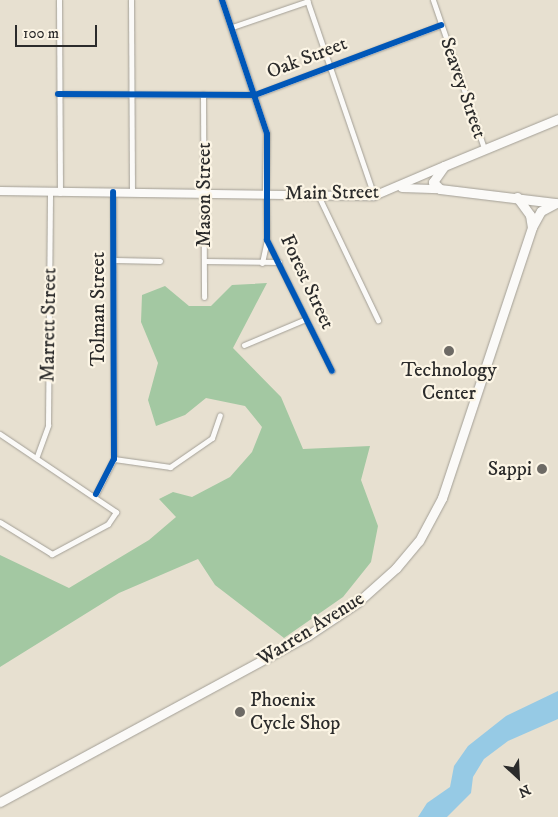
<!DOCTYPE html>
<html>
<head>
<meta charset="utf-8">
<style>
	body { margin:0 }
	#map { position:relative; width:558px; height:817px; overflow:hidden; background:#e7e0d0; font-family:"IM FELL DW Pica",serif }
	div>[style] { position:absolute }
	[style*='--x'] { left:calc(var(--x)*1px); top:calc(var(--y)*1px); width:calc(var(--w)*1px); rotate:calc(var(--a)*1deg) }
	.forest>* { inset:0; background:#a3c8a2 }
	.water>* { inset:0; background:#96cae5 }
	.roads { filter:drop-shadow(0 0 1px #a39f96) drop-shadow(0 0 1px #a39f96) }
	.minor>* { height:5px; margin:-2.5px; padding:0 2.5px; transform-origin:2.5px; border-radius:2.5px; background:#fbfaf8 }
	.tertiary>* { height:6px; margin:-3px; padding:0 3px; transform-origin:3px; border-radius:3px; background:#fbfaf8 }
	.secondary>* { height:8px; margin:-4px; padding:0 4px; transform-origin:4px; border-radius:4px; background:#fbfaf8 }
	.primary>* { height:9px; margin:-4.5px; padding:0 4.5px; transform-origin:4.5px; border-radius:4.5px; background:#fbfaf8 }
	.cycleway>* { height:6px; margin:-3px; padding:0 3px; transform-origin:3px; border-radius:3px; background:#0057b8 }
	.dots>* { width:14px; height:14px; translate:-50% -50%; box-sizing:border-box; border:2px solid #fcf5e5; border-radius:50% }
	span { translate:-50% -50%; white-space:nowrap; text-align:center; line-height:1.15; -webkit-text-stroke:4.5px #fcf5e5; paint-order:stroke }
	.street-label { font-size:20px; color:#2b2b2b }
	.poi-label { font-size:20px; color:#2b2b2b }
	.right { translate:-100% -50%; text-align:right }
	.left { translate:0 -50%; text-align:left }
	.north { position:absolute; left:493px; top:752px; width:50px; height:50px; -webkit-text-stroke:4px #fcf5e5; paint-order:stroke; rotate:155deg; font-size:14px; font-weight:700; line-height:20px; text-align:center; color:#2b2b2b }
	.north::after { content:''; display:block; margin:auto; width:18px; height:22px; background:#2b2b2b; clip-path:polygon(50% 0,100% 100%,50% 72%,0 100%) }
	.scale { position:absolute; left:15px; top:25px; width:82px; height:22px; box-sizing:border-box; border:2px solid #2b2b2b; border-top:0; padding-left:6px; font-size:15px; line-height:18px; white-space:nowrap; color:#2b2b2b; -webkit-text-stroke:4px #fcf5e5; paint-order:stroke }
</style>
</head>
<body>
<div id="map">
	<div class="forest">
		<div style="clip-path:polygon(267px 283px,233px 348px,281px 397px,303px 449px,370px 446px,361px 480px,378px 526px,371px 562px,343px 597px,284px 638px,215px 585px,198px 559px,119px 593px,0 667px,0 555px,69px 588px,149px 540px,176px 517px,159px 499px,173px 492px,192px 497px,230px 477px,252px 452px,262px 427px,245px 406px,206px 398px,185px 415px,156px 426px,148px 400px,158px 363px,141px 322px,142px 295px,165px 286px,189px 306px,211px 306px,232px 285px)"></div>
	</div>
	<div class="water">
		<div style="clip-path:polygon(558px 691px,558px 719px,508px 741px,484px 759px,473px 777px,471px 793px,447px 817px,418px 817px,427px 803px,450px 787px,454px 766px,468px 746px,506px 716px)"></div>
	</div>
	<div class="roads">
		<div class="minor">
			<div style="--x:59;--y:0;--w:193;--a:89.7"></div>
			<div style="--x:131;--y:0;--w:193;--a:89.7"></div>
			<div style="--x:307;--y:0;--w:207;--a:71.1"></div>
			<div style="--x:433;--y:0;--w:157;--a:71"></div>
			<div style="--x:232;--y:27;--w:80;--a:-18.9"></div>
			<div style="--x:58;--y:94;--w:197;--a:0.3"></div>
			<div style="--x:255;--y:95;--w:199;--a:-20.6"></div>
			<div style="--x:203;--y:94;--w:203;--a:89.7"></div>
			<div style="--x:266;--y:194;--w:46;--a:88.8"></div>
			<div style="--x:267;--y:240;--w:146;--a:63.6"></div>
			<div style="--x:318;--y:195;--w:139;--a:64.4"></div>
			<div style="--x:115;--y:260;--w:45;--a:1.3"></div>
			<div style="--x:204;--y:261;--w:75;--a:0.8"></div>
			<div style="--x:262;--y:263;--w:24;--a:-78"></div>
			<div style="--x:244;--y:345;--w:67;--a:-22.8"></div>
			<div style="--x:0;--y:434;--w:140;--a:33.9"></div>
			<div style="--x:116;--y:512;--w:14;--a:124"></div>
			<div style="--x:108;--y:524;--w:64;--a:151.8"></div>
			<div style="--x:52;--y:554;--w:61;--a:-148.4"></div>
			<div style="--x:37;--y:456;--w:33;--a:-70"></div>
			<div style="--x:48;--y:425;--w:232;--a:-89.5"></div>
			<div style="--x:114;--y:459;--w:57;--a:8.1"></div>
			<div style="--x:170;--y:467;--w:51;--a:-34.6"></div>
			<div style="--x:212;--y:438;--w:24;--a:-71"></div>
			<div style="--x:96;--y:494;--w:39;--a:-63"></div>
			<div style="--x:114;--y:459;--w:267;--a:-90.2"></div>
		</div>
		<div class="tertiary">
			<div style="--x:222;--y:0;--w:141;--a:71.4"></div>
			<div style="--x:267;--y:134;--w:60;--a:91"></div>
		</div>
		<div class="secondary">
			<div style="--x:402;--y:188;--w:38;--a:2"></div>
			<div style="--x:0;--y:191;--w:374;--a:0.8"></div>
			<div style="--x:374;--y:196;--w:76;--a:-23.2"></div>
		</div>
		<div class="primary">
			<div style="--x:517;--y:197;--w:22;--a:54"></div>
			<div style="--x:530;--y:215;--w:12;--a:81"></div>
			<div style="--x:555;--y:203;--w:116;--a:-173.1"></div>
			<div style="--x:440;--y:189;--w:10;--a:-135"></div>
			<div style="--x:433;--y:182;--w:19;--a:-55"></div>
			<div style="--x:444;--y:166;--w:123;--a:-22.4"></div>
			<div style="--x:0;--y:802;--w:349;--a:-28.4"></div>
			<div style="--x:307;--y:636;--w:61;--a:-33.7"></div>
			<div style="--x:358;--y:602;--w:51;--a:-41.8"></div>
			<div style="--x:396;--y:568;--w:35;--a:-50"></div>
			<div style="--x:419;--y:541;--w:49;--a:-61.9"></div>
			<div style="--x:442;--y:498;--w:286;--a:-71.6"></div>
			<div style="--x:532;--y:227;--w:18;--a:-61"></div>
			<div style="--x:541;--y:211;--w:17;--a:-28"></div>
		</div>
	</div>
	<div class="cycleway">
		<div style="--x:222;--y:0;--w:141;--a:71.4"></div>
		<div style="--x:267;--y:134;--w:106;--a:90"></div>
		<div style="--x:267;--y:240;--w:146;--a:63.6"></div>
		<div style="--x:58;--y:94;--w:197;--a:0.3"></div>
		<div style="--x:255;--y:95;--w:199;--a:-20.6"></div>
		<div style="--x:96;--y:494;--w:39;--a:-63"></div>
		<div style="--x:114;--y:459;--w:267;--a:-90.2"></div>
	</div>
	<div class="dots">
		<div style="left:449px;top:351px;background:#6d6a65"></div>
		<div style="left:542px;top:469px;background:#6d6a65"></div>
		<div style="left:240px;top:712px;background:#6d6a65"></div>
	</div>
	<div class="street-label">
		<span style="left:307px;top:58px;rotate:-21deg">Oak Street</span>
		<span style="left:463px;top:88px;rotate:71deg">Seavey Street</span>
		<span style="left:332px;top:193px;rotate:-1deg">Main Street</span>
		<span style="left:204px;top:195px;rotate:-90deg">Mason Street</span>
		<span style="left:307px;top:282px;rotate:65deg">Forest Street</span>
		<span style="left:98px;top:309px;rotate:-90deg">Tolman Street</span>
		<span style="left:49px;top:325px;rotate:-89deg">Marrett Street</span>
		<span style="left:311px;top:629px;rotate:-32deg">Warren Avenue</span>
	</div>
	<div class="poi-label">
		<span style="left:449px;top:382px">Technology<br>Center</span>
		<span class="right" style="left:532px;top:469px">Sappi</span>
		<span class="left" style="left:250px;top:712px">Phoenix<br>Cycle Shop</span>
	</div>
	<div class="north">N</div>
	<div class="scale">100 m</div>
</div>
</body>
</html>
